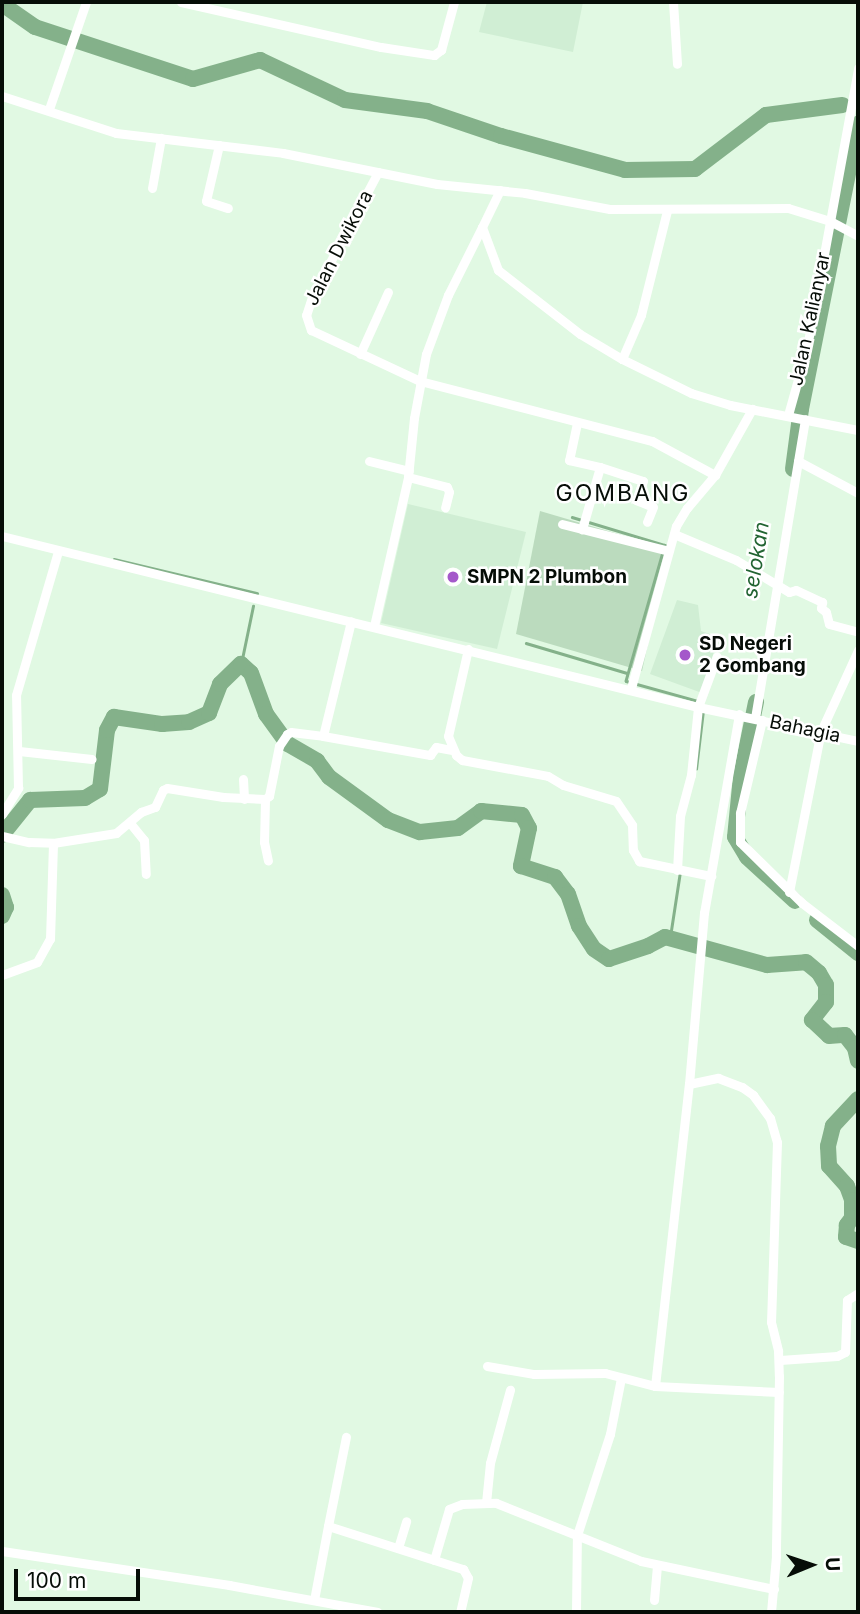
<!DOCTYPE html>
<html>
<head>
<meta charset="utf-8">
<style>
	body { margin:0 }
	#map { position:relative; width:860px; height:1614px; overflow:hidden; background:#e1f9e3; font-family:Inter,sans-serif }
	div>[style] { position:absolute }
	[style*='--x'] { left:calc(var(--x)*1px); top:calc(var(--y)*1px); width:calc(var(--w)*1px); rotate:calc(var(--a)*1deg) }
	.built>* { inset:0; background:#d0eed4 }
	.green>* { inset:0; background:#bbdbbe }
	.stream>* { height:2.5px; margin:-1.25px; padding:0 1.25px; transform-origin:1.25px; border-radius:1.25px; background:#84b18a }
	.river>* { height:16px; margin:-8px; padding:0 8px; transform-origin:8px; border-radius:8px; background:#84b18a }
	.minor>* { height:9px; margin:-4.5px; padding:0 4.5px; transform-origin:4.5px; border-radius:4.5px; background:#fff }
	.dots>* { width:19px; height:19px; translate:-50% -50%; box-sizing:border-box; border:4px solid #fff; border-radius:50% }
	span { translate:-50% -50%; white-space:nowrap; text-align:center; line-height:1.15; -webkit-text-stroke:5px #fff; paint-order:stroke }
	.street-label { font-size:19px; color:#060d07 }
	.poi-label { font-size:19px; color:#060d07; font-weight:700 }
	.left { translate:0 -50%; text-align:left }
	.water-label { font-size:21px; color:#226432; font-style:italic }
	.quarter-label { font-size:23px; color:#060d07; letter-spacing:2px }
	.frame { position:absolute; inset:0; border:4px solid #060d07; pointer-events:none }
	.north { position:absolute; left:776px; top:1530px; width:70px; height:70px; -webkit-text-stroke:5px #fff; paint-order:stroke; rotate:88deg; font-size:19px; font-weight:700; line-height:28px; text-align:center; color:#060d07 }
	.north::after { content:''; display:block; margin:auto; width:24px; height:32px; background:#060d07; clip-path:polygon(50% 0,100% 100%,50% 72%,0 100%) }
	.scale { position:absolute; left:14px; top:1569px; width:126px; height:32px; box-sizing:border-box; border:4px solid #060d07; border-top:0; padding-left:9px; font-size:21px; line-height:24px; white-space:nowrap; color:#060d07; -webkit-text-stroke:5px #fff; paint-order:stroke }
</style>
</head>
<body>
<div id="map">
	<div class="built">
		<div style="clip-path:polygon(487px 2px,583px 2px,573px 52px,479px 32px)"></div>
		<div style="clip-path:polygon(408px 504px,526px 532px,497px 649px,381px 623px)"></div>
		<div style="clip-path:polygon(677px 600px,698px 605px,701px 631px,718px 637px,702px 693px,650px 674px)"></div>
	</div>
	<div class="green">
		<div style="clip-path:polygon(540px 511px,669px 549px,642px 671px,516px 634px)"></div>
	</div>
	<div class="stream">
		<div style="--x:572;--y:517;--w:97;--a:16.8"></div>
		<div style="--x:665;--y:545;--w:141;--a:106"></div>
		<div style="--x:626;--y:681;--w:75;--a:15.5"></div>
		<div style="--x:114;--y:559;--w:147;--a:13.4"></div>
		<div style="--x:526;--y:643;--w:105;--a:16.5"></div>
		<div style="--x:241;--y:664;--w:59;--a:-78.3"></div>
		<div style="--x:696;--y:769;--w:59;--a:-83.2"></div>
		<div style="--x:670;--y:937;--w:66;--a:-81.3"></div>
	</div>
	<div class="river">
		<div style="--x:2;--y:4;--w:40;--a:34.9"></div>
		<div style="--x:35;--y:27;--w:166;--a:18.2"></div>
		<div style="--x:193;--y:79;--w:70;--a:-15.8"></div>
		<div style="--x:260;--y:60;--w:94;--a:25.2"></div>
		<div style="--x:345;--y:100;--w:83;--a:7.6"></div>
		<div style="--x:427;--y:111;--w:78;--a:18.7"></div>
		<div style="--x:501;--y:136;--w:129;--a:15.3"></div>
		<div style="--x:625;--y:170;--w:70;--a:-0.8"></div>
		<div style="--x:695;--y:169;--w:89;--a:-37.3"></div>
		<div style="--x:766;--y:115;--w:77;--a:-7.5"></div>
		<div style="--x:793;--y:469;--w:61;--a:-82.4"></div>
		<div style="--x:801;--y:409;--w:291;--a:-78.7"></div>
		<div style="--x:756;--y:702;--w:76;--a:101.5"></div>
		<div style="--x:741;--y:776;--w:61;--a:95.6"></div>
		<div style="--x:735;--y:837;--w:23;--a:59"></div>
		<div style="--x:747;--y:857;--w:65;--a:42.5"></div>
		<div style="--x:2;--y:835;--w:45;--a:-51.3"></div>
		<div style="--x:30;--y:800;--w:55;--a:-2.1"></div>
		<div style="--x:85;--y:798;--w:17;--a:-31"></div>
		<div style="--x:100;--y:789;--w:59;--a:-83.2"></div>
		<div style="--x:107;--y:730;--w:15;--a:-62"></div>
		<div style="--x:114;--y:717;--w:49;--a:8.3"></div>
		<div style="--x:162;--y:724;--w:27;--a:-4"></div>
		<div style="--x:189;--y:722;--w:22;--a:-24"></div>
		<div style="--x:209;--y:713;--w:31;--a:-69"></div>
		<div style="--x:220;--y:684;--w:29;--a:-44"></div>
		<div style="--x:241;--y:664;--w:13;--a:42"></div>
		<div style="--x:251;--y:673;--w:44;--a:69.9"></div>
		<div style="--x:266;--y:714;--w:37;--a:54"></div>
		<div style="--x:288;--y:744;--w:34;--a:30"></div>
		<div style="--x:317;--y:761;--w:20;--a:53"></div>
		<div style="--x:329;--y:777;--w:73;--a:36.1"></div>
		<div style="--x:388;--y:820;--w:34;--a:21"></div>
		<div style="--x:420;--y:832;--w:38;--a:-6"></div>
		<div style="--x:458;--y:828;--w:29;--a:-36"></div>
		<div style="--x:481;--y:811;--w:41;--a:5.6"></div>
		<div style="--x:522;--y:815;--w:15;--a:62"></div>
		<div style="--x:529;--y:828;--w:39;--a:102"></div>
		<div style="--x:521;--y:866;--w:36;--a:18"></div>
		<div style="--x:555;--y:877;--w:21;--a:53"></div>
		<div style="--x:568;--y:894;--w:34;--a:71"></div>
		<div style="--x:579;--y:926;--w:27;--a:57"></div>
		<div style="--x:594;--y:949;--w:18;--a:34"></div>
		<div style="--x:609;--y:959;--w:41;--a:-18.4"></div>
		<div style="--x:648;--y:946;--w:19;--a:-28"></div>
		<div style="--x:665;--y:937;--w:106;--a:15.4"></div>
		<div style="--x:767;--y:965;--w:39;--a:-4"></div>
		<div style="--x:806;--y:962;--w:17;--a:40"></div>
		<div style="--x:819;--y:973;--w:14;--a:60"></div>
		<div style="--x:826;--y:985;--w:17;--a:90"></div>
		<div style="--x:826;--y:1002;--w:23;--a:128"></div>
		<div style="--x:812;--y:1020;--w:23;--a:43"></div>
		<div style="--x:829;--y:1036;--w:16;--a:-4"></div>
		<div style="--x:845;--y:1035;--w:16;--a:52"></div>
		<div style="--x:855;--y:1048;--w:13;--a:77"></div>
		<div style="--x:2;--y:895;--w:13;--a:72"></div>
		<div style="--x:6;--y:907;--w:10;--a:114"></div>
		<div style="--x:817;--y:920;--w:53;--a:38.8"></div>
		<div style="--x:858;--y:1099;--w:37;--a:133"></div>
		<div style="--x:833;--y:1126;--w:21;--a:104"></div>
		<div style="--x:828;--y:1146;--w:20;--a:87"></div>
		<div style="--x:829;--y:1166;--w:27;--a:48"></div>
		<div style="--x:847;--y:1186;--w:15;--a:70"></div>
		<div style="--x:852;--y:1200;--w:18;--a:90"></div>
		<div style="--x:852;--y:1218;--w:9;--a:126"></div>
		<div style="--x:847;--y:1225;--w:12;--a:95"></div>
		<div style="--x:846;--y:1237;--w:13;--a:18"></div>
	</div>
	<div class="minor">
		<div style="--x:181;--y:2;--w:205;--a:12.7"></div>
		<div style="--x:381;--y:47;--w:54;--a:8.6"></div>
		<div style="--x:434;--y:55;--w:9;--a:-36"></div>
		<div style="--x:441;--y:50;--w:50;--a:-74.8"></div>
		<div style="--x:673;--y:2;--w:62;--a:86.3"></div>
		<div style="--x:2;--y:96;--w:120;--a:18"></div>
		<div style="--x:116;--y:133;--w:168;--a:6.8"></div>
		<div style="--x:283;--y:153;--w:157;--a:11.4"></div>
		<div style="--x:437;--y:184;--w:88;--a:5.8"></div>
		<div style="--x:525;--y:193;--w:86;--a:10.7"></div>
		<div style="--x:610;--y:209;--w:178;--a:-0.3"></div>
		<div style="--x:788;--y:208;--w:44;--a:17.2"></div>
		<div style="--x:830;--y:221;--w:32;--a:28"></div>
		<div style="--x:49;--y:109;--w:113;--a:-70.9"></div>
		<div style="--x:219;--y:145;--w:57;--a:103.1"></div>
		<div style="--x:206;--y:201;--w:23;--a:18"></div>
		<div style="--x:378;--y:172;--w:138;--a:118"></div>
		<div style="--x:313;--y:294;--w:22;--a:108"></div>
		<div style="--x:306;--y:315;--w:16;--a:72"></div>
		<div style="--x:311;--y:330;--w:120;--a:25.1"></div>
		<div style="--x:420;--y:381;--w:240;--a:14.5"></div>
		<div style="--x:652;--y:441;--w:72;--a:28.4"></div>
		<div style="--x:152;--y:188;--w:51;--a:-79.8"></div>
		<div style="--x:500;--y:190;--w:41;--a:115.9"></div>
		<div style="--x:482;--y:227;--w:46;--a:69.6"></div>
		<div style="--x:498;--y:270;--w:104;--a:38"></div>
		<div style="--x:580;--y:334;--w:49;--a:30.8"></div>
		<div style="--x:622;--y:359;--w:77;--a:26.2"></div>
		<div style="--x:691;--y:393;--w:41;--a:17.1"></div>
		<div style="--x:730;--y:405;--w:130;--a:11.1"></div>
		<div style="--x:360;--y:354;--w:68;--a:-65.7"></div>
		<div style="--x:622;--y:359;--w:48;--a:-66.6"></div>
		<div style="--x:641;--y:315;--w:107;--a:-76"></div>
		<div style="--x:788;--y:415;--w:71;--a:-74.4"></div>
		<div style="--x:807;--y:347;--w:284;--a:-79.6"></div>
		<div style="--x:577;--y:423;--w:38;--a:102"></div>
		<div style="--x:569;--y:460;--w:32;--a:13"></div>
		<div style="--x:600;--y:467;--w:65;--a:106.2"></div>
		<div style="--x:369;--y:461;--w:41;--a:14"></div>
		<div style="--x:798;--y:461;--w:68;--a:28.1"></div>
		<div style="--x:600;--y:467;--w:45;--a:18"></div>
		<div style="--x:643;--y:481;--w:20;--a:110"></div>
		<div style="--x:636;--y:500;--w:18;--a:22"></div>
		<div style="--x:653;--y:507;--w:16;--a:112"></div>
		<div style="--x:408;--y:477;--w:40;--a:14.4"></div>
		<div style="--x:447;--y:487;--w:5;--a:68"></div>
		<div style="--x:449;--y:492;--w:16;--a:104"></div>
		<div style="--x:562;--y:524;--w:110;--a:14.2"></div>
		<div style="--x:674;--y:534;--w:67;--a:22.8"></div>
		<div style="--x:736;--y:560;--w:62;--a:31.1"></div>
		<div style="--x:789;--y:592;--w:7;--a:-16"></div>
		<div style="--x:796;--y:590;--w:29;--a:25"></div>
		<div style="--x:822;--y:602;--w:6;--a:99"></div>
		<div style="--x:821;--y:608;--w:6;--a:39"></div>
		<div style="--x:826;--y:612;--w:12;--a:76"></div>
		<div style="--x:829;--y:624;--w:30;--a:15"></div>
		<div style="--x:2;--y:536;--w:717;--a:13.8"></div>
		<div style="--x:698;--y:707;--w:164;--a:12"></div>
		<div style="--x:374;--y:626;--w:153;--a:-77.1"></div>
		<div style="--x:408;--y:477;--w:59;--a:-84.2"></div>
		<div style="--x:414;--y:418;--w:65;--a:-79.4"></div>
		<div style="--x:426;--y:354;--w:63;--a:-69.6"></div>
		<div style="--x:448;--y:295;--w:76;--a:-63.4"></div>
		<div style="--x:468;--y:649;--w:89;--a:102.9"></div>
		<div style="--x:448;--y:736;--w:21;--a:67"></div>
		<div style="--x:456;--y:755;--w:8;--a:40"></div>
		<div style="--x:462;--y:760;--w:87;--a:10.5"></div>
		<div style="--x:548;--y:776;--w:17;--a:31"></div>
		<div style="--x:563;--y:785;--w:55;--a:16.8"></div>
		<div style="--x:616;--y:801;--w:29;--a:56"></div>
		<div style="--x:632;--y:825;--w:25;--a:88"></div>
		<div style="--x:633;--y:850;--w:13;--a:61"></div>
		<div style="--x:639;--y:861;--w:74;--a:11.8"></div>
		<div style="--x:631;--y:688;--w:168;--a:-74.5"></div>
		<div style="--x:676;--y:526;--w:21;--a:-59"></div>
		<div style="--x:687;--y:508;--w:43;--a:-49.7"></div>
		<div style="--x:715;--y:475;--w:76;--a:-60.7"></div>
		<div style="--x:755;--y:718;--w:303;--a:-80.5"></div>
		<div style="--x:762;--y:720;--w:96;--a:103.3"></div>
		<div style="--x:740;--y:813;--w:29;--a:90"></div>
		<div style="--x:740;--y:842;--w:87;--a:44.5"></div>
		<div style="--x:802;--y:903;--w:71;--a:37.5"></div>
		<div style="--x:323;--y:736;--w:109;--a:10.1"></div>
		<div style="--x:430;--y:755;--w:10;--a:-53"></div>
		<div style="--x:436;--y:747;--w:15;--a:11"></div>
		<div style="--x:19;--y:751;--w:73;--a:6.3"></div>
		<div style="--x:243;--y:779;--w:20;--a:87"></div>
		<div style="--x:265;--y:799;--w:43;--a:91.3"></div>
		<div style="--x:264;--y:842;--w:19;--a:78"></div>
		<div style="--x:2;--y:814;--w:31;--a:-58"></div>
		<div style="--x:18;--y:788;--w:93;--a:-91.2"></div>
		<div style="--x:16;--y:695;--w:150;--a:-73.7"></div>
		<div style="--x:130;--y:823;--w:22;--a:51"></div>
		<div style="--x:144;--y:840;--w:34;--a:87"></div>
		<div style="--x:2;--y:836;--w:28;--a:13"></div>
		<div style="--x:29;--y:842;--w:24;--a:2"></div>
		<div style="--x:53;--y:843;--w:64;--a:-9"></div>
		<div style="--x:116;--y:833;--w:33;--a:-40"></div>
		<div style="--x:141;--y:812;--w:15;--a:-20"></div>
		<div style="--x:155;--y:807;--w:19;--a:-65"></div>
		<div style="--x:163;--y:790;--w:4;--a:-27"></div>
		<div style="--x:167;--y:788;--w:57;--a:9.1"></div>
		<div style="--x:223;--y:797;--w:42;--a:2.7"></div>
		<div style="--x:265;--y:799;--w:5;--a:-37"></div>
		<div style="--x:269;--y:796;--w:51;--a:-78.7"></div>
		<div style="--x:279;--y:746;--w:14;--a:-56"></div>
		<div style="--x:287;--y:734;--w:4;--a:-27"></div>
		<div style="--x:291;--y:732;--w:32;--a:7"></div>
		<div style="--x:323;--y:736;--w:118;--a:-76.3"></div>
		<div style="--x:677;--y:870;--w:54;--a:-86.8"></div>
		<div style="--x:680;--y:816;--w:42;--a:-75"></div>
		<div style="--x:691;--y:775;--w:68;--a:-84.1"></div>
		<div style="--x:698;--y:707;--w:54;--a:-69.6"></div>
		<div style="--x:789;--y:892;--w:164;--a:-78.8"></div>
		<div style="--x:821;--y:731;--w:89;--a:-65.4"></div>
		<div style="--x:2;--y:975;--w:37;--a:-20"></div>
		<div style="--x:37;--y:962;--w:26;--a:-61"></div>
		<div style="--x:50;--y:939;--w:96;--a:-88.2"></div>
		<div style="--x:689;--y:1084;--w:30;--a:-12"></div>
		<div style="--x:718;--y:1078;--w:26;--a:21"></div>
		<div style="--x:742;--y:1087;--w:14;--a:36"></div>
		<div style="--x:753;--y:1095;--w:29;--a:54"></div>
		<div style="--x:770;--y:1118;--w:25;--a:74"></div>
		<div style="--x:777;--y:1142;--w:180;--a:91.9"></div>
		<div style="--x:771;--y:1322;--w:30;--a:76"></div>
		<div style="--x:778;--y:1351;--w:25;--a:88"></div>
		<div style="--x:779;--y:1376;--w:180;--a:91"></div>
		<div style="--x:776;--y:1556;--w:56;--a:95.1"></div>
		<div style="--x:780;--y:1360;--w:57;--a:-4"></div>
		<div style="--x:837;--y:1356;--w:9;--a:-27"></div>
		<div style="--x:845;--y:1352;--w:52;--a:-87.8"></div>
		<div style="--x:847;--y:1300;--w:13;--a:-32"></div>
		<div style="--x:487;--y:1366;--w:48;--a:9.7"></div>
		<div style="--x:534;--y:1374;--w:71;--a:-0.8"></div>
		<div style="--x:605;--y:1373;--w:52;--a:14.6"></div>
		<div style="--x:655;--y:1386;--w:124;--a:2.8"></div>
		<div style="--x:655;--y:1386;--w:304;--a:-83.6"></div>
		<div style="--x:689;--y:1084;--w:172;--a:-85"></div>
		<div style="--x:704;--y:913;--w:202;--a:-80"></div>
		<div style="--x:486;--y:1503;--w:40;--a:-84.3"></div>
		<div style="--x:490;--y:1463;--w:76;--a:-74.7"></div>
		<div style="--x:328;--y:1526;--w:91;--a:-78.6"></div>
		<div style="--x:398;--y:1548;--w:28;--a:-73"></div>
		<div style="--x:2;--y:1551;--w:230;--a:8.5"></div>
		<div style="--x:229;--y:1585;--w:151;--a:10.3"></div>
		<div style="--x:434;--y:1560;--w:53;--a:-73.6"></div>
		<div style="--x:449;--y:1509;--w:14;--a:-21"></div>
		<div style="--x:462;--y:1504;--w:34;--a:-2"></div>
		<div style="--x:496;--y:1503;--w:156;--a:21.8"></div>
		<div style="--x:641;--y:1561;--w:136;--a:11.9"></div>
		<div style="--x:314;--y:1600;--w:75;--a:-79.3"></div>
		<div style="--x:328;--y:1526;--w:142;--a:17.7"></div>
		<div style="--x:463;--y:1569;--w:10;--a:61"></div>
		<div style="--x:468;--y:1578;--w:35;--a:103"></div>
		<div style="--x:654;--y:1600;--w:35;--a:-85"></div>
		<div style="--x:576;--y:1612;--w:77;--a:-89.3"></div>
		<div style="--x:577;--y:1535;--w:106;--a:-71.9"></div>
		<div style="--x:610;--y:1434;--w:57;--a:-78.9"></div>
	</div>
	<div class="dots">
		<div style="left:453px;top:577px;background:#a458ca"></div>
		<div style="left:685px;top:655px;background:#a458ca"></div>
	</div>
	<div class="street-label">
		<span style="left:339px;top:248px;rotate:-63deg">Jalan Dwikora</span>
		<span style="left:810px;top:319px;rotate:-78deg">Jalan Kalianyar</span>
		<span style="left:805px;top:729px;rotate:12deg">Bahagia</span>
	</div>
	<div class="poi-label">
		<span class="left" style="left:467px;top:577px">SMPN 2 Plumbon</span>
		<span class="left" style="left:699px;top:655px">SD Negeri<br>2 Gombang</span>
	</div>
	<div class="water-label">
		<span style="left:756px;top:560px;rotate:-81deg">selokan</span>
	</div>
	<div class="quarter-label">
		<span style="left:623px;top:493px">GOMBANG</span>
	</div>
	<div class="frame"></div>
	<div class="north">U</div>
	<div class="scale">100 m</div>
</div>
</body>
</html>
